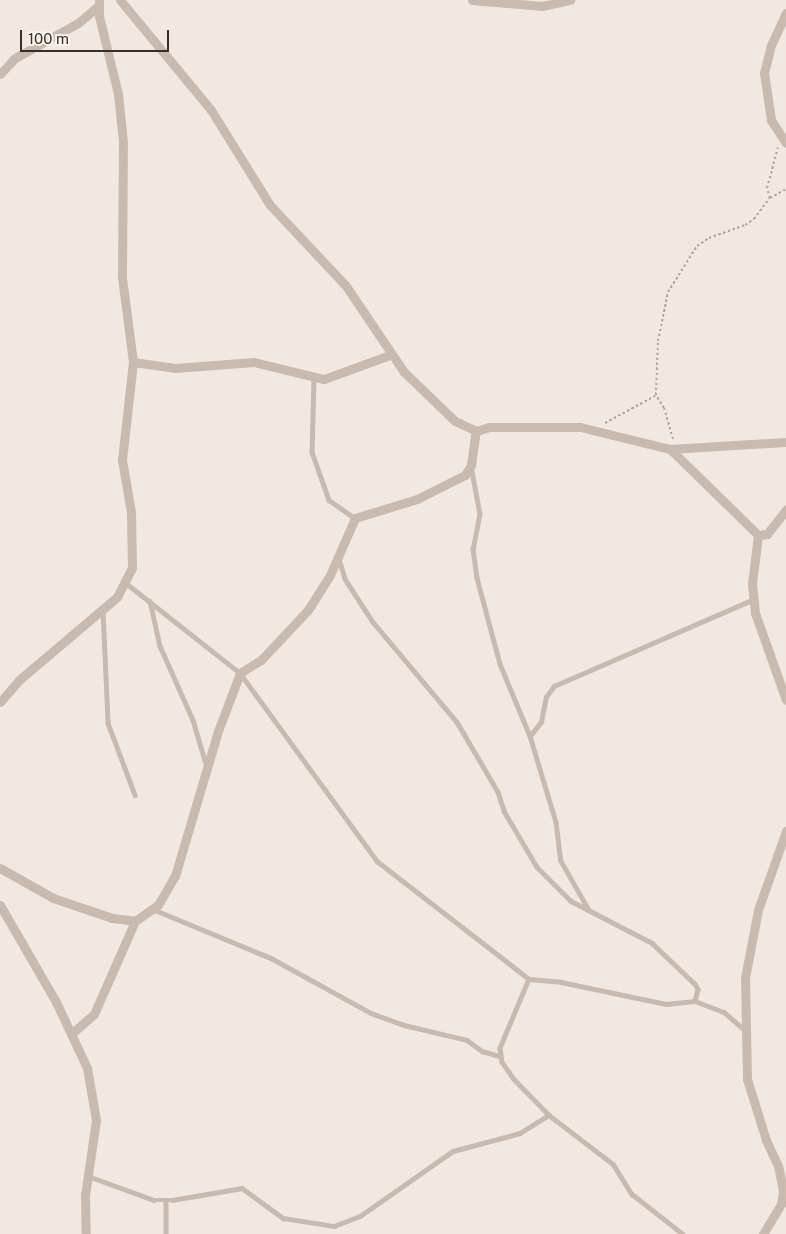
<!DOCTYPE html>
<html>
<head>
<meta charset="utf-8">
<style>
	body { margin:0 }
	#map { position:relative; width:786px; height:1234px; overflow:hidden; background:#f1e9e1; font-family:"Public Sans",sans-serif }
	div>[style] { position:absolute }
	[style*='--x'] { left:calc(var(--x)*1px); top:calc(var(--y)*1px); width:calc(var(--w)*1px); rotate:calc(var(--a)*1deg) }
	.path>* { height:2px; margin-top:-1px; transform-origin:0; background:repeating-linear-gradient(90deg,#b4a498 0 2.5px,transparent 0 5px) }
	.lane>* { height:4.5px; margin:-2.25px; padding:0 2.25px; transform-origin:2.25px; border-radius:2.25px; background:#c8baae }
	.street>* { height:9px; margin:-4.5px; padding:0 4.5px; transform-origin:4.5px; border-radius:4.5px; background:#c8baae }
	span { translate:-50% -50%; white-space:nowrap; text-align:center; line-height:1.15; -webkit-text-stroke:4px #f9f3ed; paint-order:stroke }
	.scale { position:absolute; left:20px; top:30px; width:149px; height:22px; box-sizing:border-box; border:2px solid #372f2b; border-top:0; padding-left:6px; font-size:15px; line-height:18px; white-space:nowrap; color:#372f2b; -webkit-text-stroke:4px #f9f3ed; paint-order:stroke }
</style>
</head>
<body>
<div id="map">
	<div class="path">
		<div style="--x:770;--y:198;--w:10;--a:-107"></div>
		<div style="--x:767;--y:188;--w:42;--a:-75"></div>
		<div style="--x:605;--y:423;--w:57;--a:-28.4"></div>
		<div style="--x:673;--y:439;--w:32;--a:-106"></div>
		<div style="--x:664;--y:408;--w:15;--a:-122"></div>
		<div style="--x:656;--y:395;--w:54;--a:-87.9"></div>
		<div style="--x:658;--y:341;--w:50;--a:-78.5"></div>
		<div style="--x:668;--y:292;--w:54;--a:-57.8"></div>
		<div style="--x:697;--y:246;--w:14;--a:-34"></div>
		<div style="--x:709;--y:238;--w:38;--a:-20"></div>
		<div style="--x:745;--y:225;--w:11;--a:-34"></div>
		<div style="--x:754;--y:219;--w:26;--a:-53"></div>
		<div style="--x:770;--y:198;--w:18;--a:-29"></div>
	</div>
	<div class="lane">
		<div style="--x:314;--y:378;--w:74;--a:91.5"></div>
		<div style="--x:312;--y:452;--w:51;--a:70.5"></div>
		<div style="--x:329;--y:500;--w:32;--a:35"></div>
		<div style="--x:471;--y:466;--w:49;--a:79.4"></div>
		<div style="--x:480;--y:514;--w:36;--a:101"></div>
		<div style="--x:473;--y:549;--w:29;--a:82"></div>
		<div style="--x:477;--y:578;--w:89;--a:75"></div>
		<div style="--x:500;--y:664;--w:78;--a:67.4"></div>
		<div style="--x:530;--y:736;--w:90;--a:73.2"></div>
		<div style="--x:556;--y:822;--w:39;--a:83"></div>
		<div style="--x:561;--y:861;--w:56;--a:60.3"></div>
		<div style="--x:339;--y:559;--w:21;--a:73"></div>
		<div style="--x:345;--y:579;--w:51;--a:56.9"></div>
		<div style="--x:373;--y:622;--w:131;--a:50"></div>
		<div style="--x:457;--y:722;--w:81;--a:59.6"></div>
		<div style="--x:498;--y:792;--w:20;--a:72"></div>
		<div style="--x:504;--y:811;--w:65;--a:59.5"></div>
		<div style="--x:537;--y:867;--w:48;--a:45"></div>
		<div style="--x:571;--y:901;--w:91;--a:27.4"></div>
		<div style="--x:652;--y:943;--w:59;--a:43.6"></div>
		<div style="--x:695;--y:984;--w:6;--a:59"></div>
		<div style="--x:698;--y:989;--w:12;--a:104"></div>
		<div style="--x:126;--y:583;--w:145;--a:38.3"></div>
		<div style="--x:240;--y:673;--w:233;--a:53.9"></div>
		<div style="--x:377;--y:861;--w:192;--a:37.8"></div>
		<div style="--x:529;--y:979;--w:32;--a:5"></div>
		<div style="--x:561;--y:982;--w:107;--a:11.8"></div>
		<div style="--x:666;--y:1004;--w:29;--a:-6"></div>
		<div style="--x:695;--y:1001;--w:31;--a:21"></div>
		<div style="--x:724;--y:1012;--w:28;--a:41"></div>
		<div style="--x:150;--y:601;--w:46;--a:77.5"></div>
		<div style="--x:160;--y:646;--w:81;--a:66"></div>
		<div style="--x:193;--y:720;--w:46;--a:73.5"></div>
		<div style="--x:103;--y:611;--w:112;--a:87.4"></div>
		<div style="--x:108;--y:723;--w:77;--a:69.4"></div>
		<div style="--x:530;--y:736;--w:18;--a:-52"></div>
		<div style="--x:541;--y:722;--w:25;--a:-79"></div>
		<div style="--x:546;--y:697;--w:14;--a:-54"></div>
		<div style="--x:554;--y:686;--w:218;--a:-23.5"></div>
		<div style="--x:155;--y:910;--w:126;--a:22.5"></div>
		<div style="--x:271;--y:958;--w:114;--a:28.8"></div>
		<div style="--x:371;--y:1013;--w:35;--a:20"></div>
		<div style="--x:404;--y:1025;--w:65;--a:13.4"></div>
		<div style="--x:467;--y:1040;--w:19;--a:36"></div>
		<div style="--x:482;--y:1051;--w:19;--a:16"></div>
		<div style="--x:529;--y:979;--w:75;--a:112.8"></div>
		<div style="--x:500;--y:1048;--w:14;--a:82"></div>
		<div style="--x:502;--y:1062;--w:19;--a:55"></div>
		<div style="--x:513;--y:1078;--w:52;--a:45.8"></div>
		<div style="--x:549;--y:1115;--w:81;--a:37.4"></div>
		<div style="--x:613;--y:1164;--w:36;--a:58"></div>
		<div style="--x:632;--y:1194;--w:65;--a:38.1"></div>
		<div style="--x:88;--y:1176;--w:70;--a:20"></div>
		<div style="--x:154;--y:1200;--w:18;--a:0"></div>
		<div style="--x:172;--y:1200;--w:71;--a:-9.7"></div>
		<div style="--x:242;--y:1188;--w:51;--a:36.2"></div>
		<div style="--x:283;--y:1218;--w:52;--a:8.9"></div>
		<div style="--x:334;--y:1226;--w:28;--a:-21"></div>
		<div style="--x:360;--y:1216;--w:113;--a:-35"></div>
		<div style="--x:453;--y:1151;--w:69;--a:-15"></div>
		<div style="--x:520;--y:1133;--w:34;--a:-32"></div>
		<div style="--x:166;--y:1200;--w:34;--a:90"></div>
	</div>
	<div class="street">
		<div style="--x:120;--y:0;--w:143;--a:50.4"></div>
		<div style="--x:211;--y:110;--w:112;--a:58.2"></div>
		<div style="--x:270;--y:205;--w:111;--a:46.8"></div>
		<div style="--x:346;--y:286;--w:104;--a:56"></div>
		<div style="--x:404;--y:372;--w:71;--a:43.9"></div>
		<div style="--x:455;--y:421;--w:23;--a:25"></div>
		<div style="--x:476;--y:431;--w:14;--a:-17"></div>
		<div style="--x:489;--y:427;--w:91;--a:0"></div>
		<div style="--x:580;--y:427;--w:93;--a:13.7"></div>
		<div style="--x:670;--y:449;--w:123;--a:44.3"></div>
		<div style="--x:758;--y:535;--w:9;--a:-6"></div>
		<div style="--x:767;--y:534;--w:31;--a:-52"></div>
		<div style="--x:472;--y:0;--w:70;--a:4.9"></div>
		<div style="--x:542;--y:6;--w:29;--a:-12"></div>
		<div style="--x:786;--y:13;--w:35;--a:115"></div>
		<div style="--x:771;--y:45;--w:29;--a:104"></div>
		<div style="--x:764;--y:73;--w:48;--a:81.5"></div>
		<div style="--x:771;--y:120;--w:27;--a:57"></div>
		<div style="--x:0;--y:74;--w:22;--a:-47"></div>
		<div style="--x:15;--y:58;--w:72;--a:-29.1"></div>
		<div style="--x:78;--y:23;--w:26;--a:-40"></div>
		<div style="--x:133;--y:362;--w:42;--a:8.1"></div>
		<div style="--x:175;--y:368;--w:79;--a:-4.3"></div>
		<div style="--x:254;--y:362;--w:72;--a:13.7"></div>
		<div style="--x:324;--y:379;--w:70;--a:-20"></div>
		<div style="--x:670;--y:449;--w:116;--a:-3.5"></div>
		<div style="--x:758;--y:535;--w:49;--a:97"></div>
		<div style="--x:752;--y:584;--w:29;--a:84"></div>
		<div style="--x:755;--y:613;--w:92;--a:70.4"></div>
		<div style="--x:0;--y:702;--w:29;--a:-49"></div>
		<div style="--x:19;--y:680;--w:128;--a:-40.3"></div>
		<div style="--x:117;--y:597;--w:33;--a:-63"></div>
		<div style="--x:132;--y:568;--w:56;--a:-91"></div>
		<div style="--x:131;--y:512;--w:53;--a:-99.8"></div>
		<div style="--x:122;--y:460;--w:99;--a:-83.6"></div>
		<div style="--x:133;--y:362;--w:86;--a:-97.4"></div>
		<div style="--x:122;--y:277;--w:135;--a:-89.6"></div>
		<div style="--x:123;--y:142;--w:48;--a:-95.9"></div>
		<div style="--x:118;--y:94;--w:80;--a:-103.7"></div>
		<div style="--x:99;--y:16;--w:16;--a:-90"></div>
		<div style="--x:0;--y:868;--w:61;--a:29.5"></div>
		<div style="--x:53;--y:898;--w:62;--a:18.7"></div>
		<div style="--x:112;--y:918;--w:23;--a:7"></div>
		<div style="--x:0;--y:905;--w:112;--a:60"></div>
		<div style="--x:56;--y:1002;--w:73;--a:64.8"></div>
		<div style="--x:87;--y:1068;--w:53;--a:80.2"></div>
		<div style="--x:96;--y:1120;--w:76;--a:98.3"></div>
		<div style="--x:85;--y:1195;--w:39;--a:89"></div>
		<div style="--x:71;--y:1034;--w:30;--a:-41"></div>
		<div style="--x:94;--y:1014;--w:102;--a:-66.2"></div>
		<div style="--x:135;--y:921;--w:28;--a:-35"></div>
		<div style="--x:158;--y:905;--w:34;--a:-60"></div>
		<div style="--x:175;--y:876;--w:151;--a:-73.5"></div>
		<div style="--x:218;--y:731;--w:62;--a:-69.2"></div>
		<div style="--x:240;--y:673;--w:25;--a:-32"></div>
		<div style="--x:261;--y:660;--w:69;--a:-46.8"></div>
		<div style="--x:308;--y:610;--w:41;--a:-57.8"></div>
		<div style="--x:330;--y:575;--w:62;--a:-66.3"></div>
		<div style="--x:355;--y:518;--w:65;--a:-17"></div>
		<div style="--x:417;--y:499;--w:54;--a:-26.6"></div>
		<div style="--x:465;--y:475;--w:12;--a:-59"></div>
		<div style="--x:471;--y:465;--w:34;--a:-82"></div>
		<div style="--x:763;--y:1234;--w:35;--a:-59"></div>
		<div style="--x:781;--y:1204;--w:13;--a:-81"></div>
		<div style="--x:783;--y:1191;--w:25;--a:-101"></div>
		<div style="--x:778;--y:1166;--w:29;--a:-115"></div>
		<div style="--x:766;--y:1140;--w:64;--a:-107.3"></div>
		<div style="--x:747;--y:1079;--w:101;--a:-91.1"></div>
		<div style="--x:745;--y:978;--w:69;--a:-79.2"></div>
		<div style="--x:758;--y:910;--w:84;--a:-70.5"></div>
	</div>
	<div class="scale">100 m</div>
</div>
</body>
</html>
